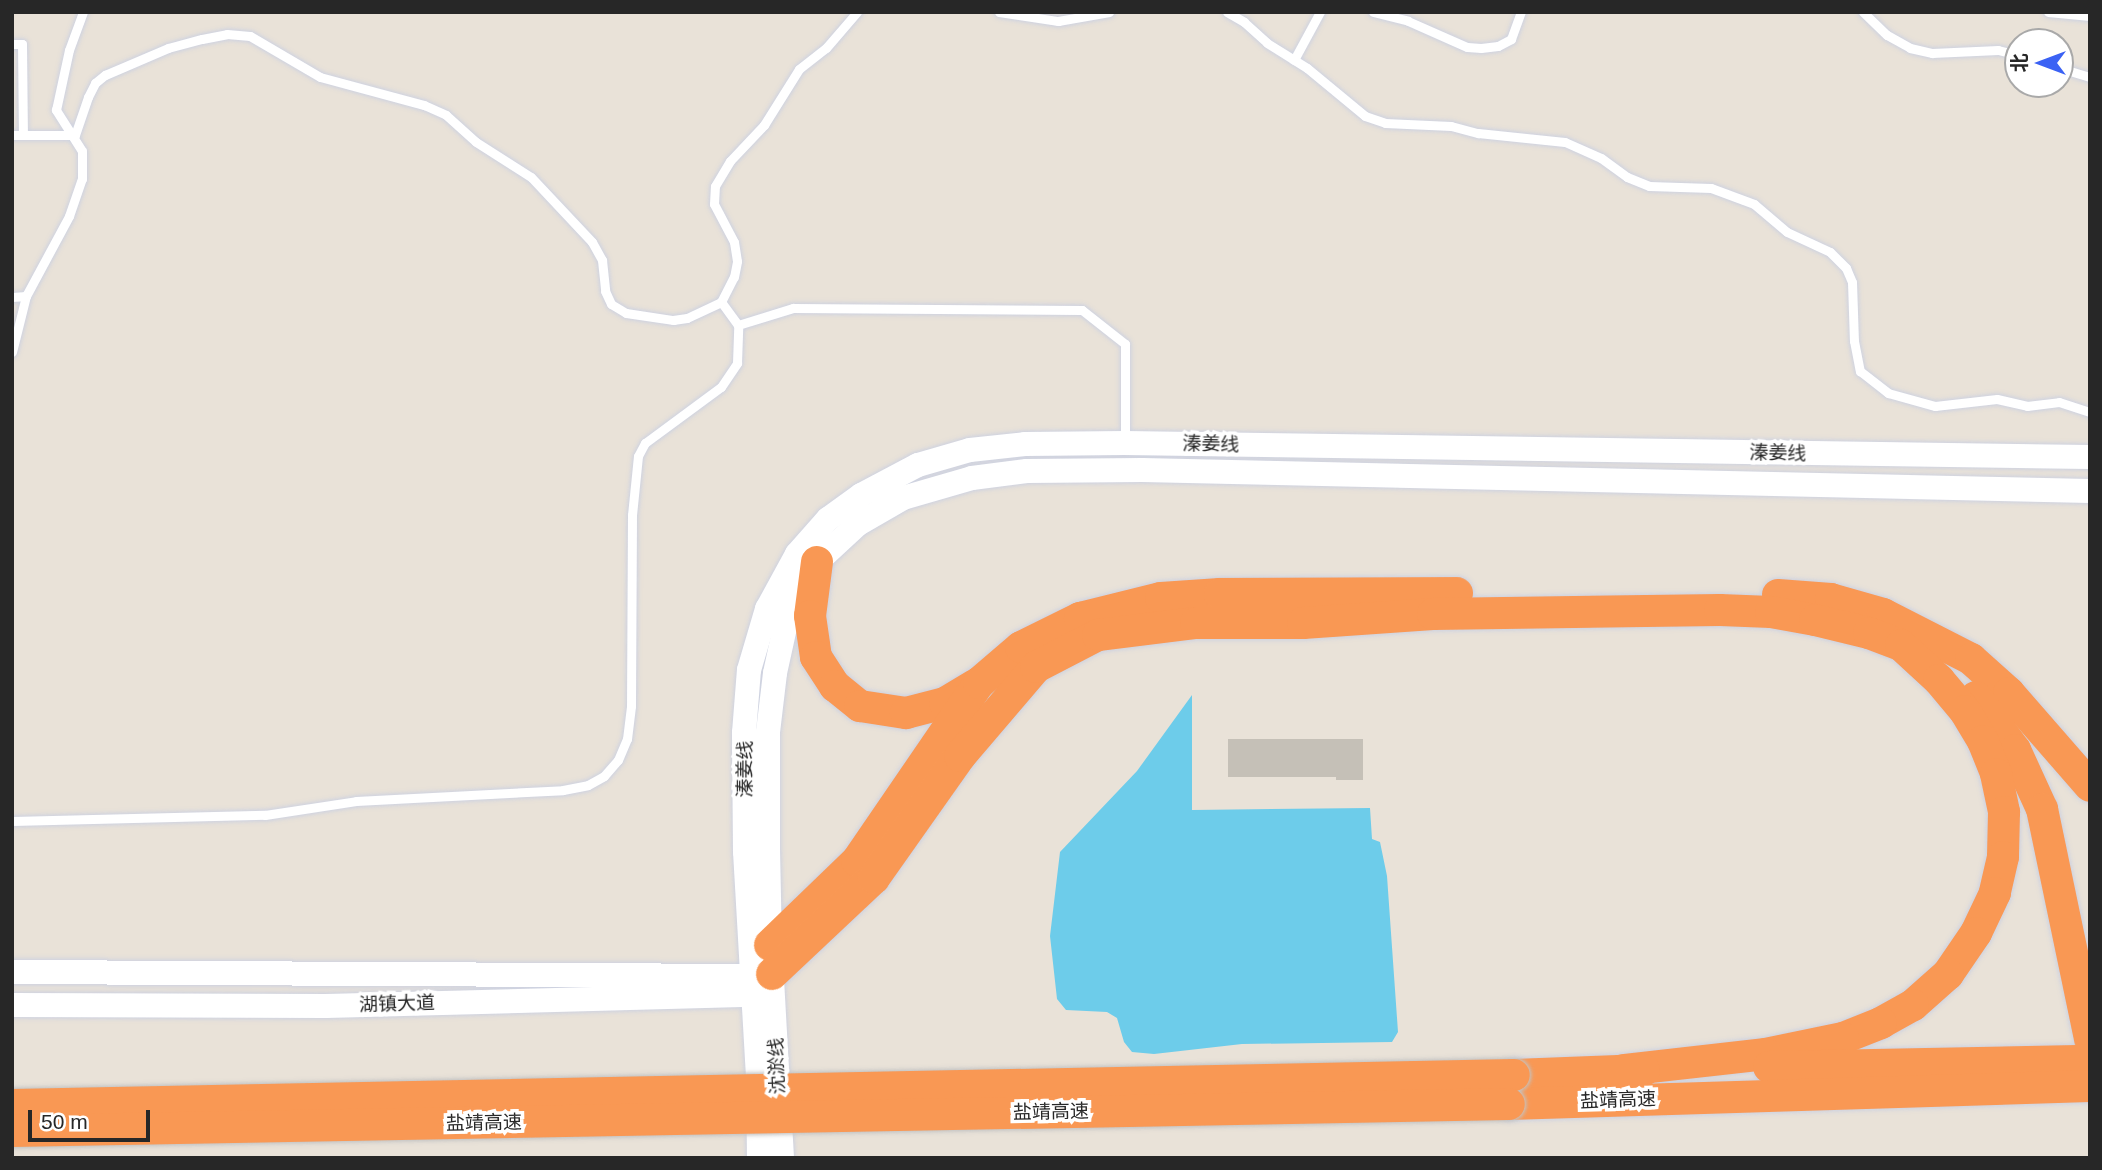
<!DOCTYPE html>
<html>
<head>
<meta charset="utf-8">
<style>
	body { margin:0 }
	#map { position:relative; width:2102px; height:1170px; overflow:hidden; background:#e9e2d8; font-family:Helvetica,"Noto Sans SC",sans-serif }
	div>[style] { position:absolute }
	[style*='--x'] { left:calc(var(--x)*1px); top:calc(var(--y)*1px); width:calc(var(--w)*1px); rotate:calc(var(--a)*1deg) }
	.water>* { inset:0; background:#6dccea }
	.building>* { inset:0; background:#c5c0b7 }
	.roads { filter:drop-shadow(0 0 2px #ced2e0) drop-shadow(0 0 2px #ced2e0) }
	.lane>* { height:9px; margin:-4.5px; padding:0 4.5px; transform-origin:4.5px; border-radius:4.5px; background:#fff }
	.secondary>* { height:24px; margin:-12px; padding:0 12px; transform-origin:12px; border-radius:12px; background:#fff }
	.highway>* { height:32px; margin:-16px; padding:0 16px; transform-origin:16px; border-radius:16px; background:#f99854 }
	.bridges { filter:drop-shadow(0 0 2px #c3c3c3) drop-shadow(0 0 2px #c3c3c3) }
	.highway-bridge>* { height:32px; margin:-16px; padding:0 16px; transform-origin:16px; border-radius:16px; background:#f99854 }
	span { translate:-50% -50%; white-space:nowrap; text-align:center; line-height:1.15; -webkit-text-stroke:7px #fff; paint-order:stroke }
	.street-label { font-size:19px; color:#272727 }
	.frame { position:absolute; inset:0; border:14px solid #272727; pointer-events:none }
	.north { position:absolute; left:2004px; top:28px; width:70px; height:70px; box-sizing:border-box; background:#fff; border:2px solid #a9a9a9; border-radius:50%; rotate:270deg; font-size:19px; font-weight:700; line-height:28px; text-align:center; color:#272727 }
	.north::after { content:''; display:block; margin:auto; width:24px; height:32px; background:#3b62f4; clip-path:polygon(50% 0,100% 100%,50% 72%,0 100%) }
	.scale { position:absolute; left:28px; top:1110px; width:122px; height:32px; box-sizing:border-box; border:4px solid #272727; border-top:0; padding-left:9px; font-size:21px; line-height:24px; white-space:nowrap; color:#272727; -webkit-text-stroke:5px #fff; paint-order:stroke }
</style>
</head>
<body>
<div id="map">
	<div class="water">
		<div style="clip-path:polygon(1192px 695px,1192px 810px,1370px 808px,1372px 839px,1380px 842px,1387px 876px,1398px 1032px,1392px 1042px,1242px 1044px,1154px 1054px,1132px 1052px,1124px 1042px,1117px 1018px,1107px 1012px,1066px 1010px,1057px 999px,1050px 936px,1060px 852px,1137px 771px)"></div>
	</div>
	<div class="building">
		<div style="clip-path:polygon(1228px 739px,1363px 739px,1363px 780px,1336px 780px,1336px 777px,1228px 777px)"></div>
	</div>
	<div class="roads">
		<div class="lane">
			<div style="--x:999;--y:12;--w:60;--a:8.7"></div>
			<div style="--x:1058;--y:21;--w:52;--a:-10"></div>
			<div style="--x:1227;--y:12;--w:20;--a:30"></div>
			<div style="--x:1244;--y:22;--w:31;--a:42"></div>
			<div style="--x:1267;--y:43;--w:47;--a:32"></div>
			<div style="--x:1307;--y:68;--w:75;--a:39.6"></div>
			<div style="--x:1365;--y:116;--w:21;--a:19"></div>
			<div style="--x:1385;--y:123;--w:66;--a:2.6"></div>
			<div style="--x:1451;--y:126;--w:28;--a:15"></div>
			<div style="--x:1478;--y:133;--w:87;--a:5.9"></div>
			<div style="--x:1565;--y:142;--w:39;--a:24"></div>
			<div style="--x:1601;--y:158;--w:32;--a:36"></div>
			<div style="--x:1627;--y:177;--w:24;--a:22"></div>
			<div style="--x:1649;--y:186;--w:62;--a:1.8"></div>
			<div style="--x:1711;--y:188;--w:46;--a:20.4"></div>
			<div style="--x:1754;--y:204;--w:43;--a:40.3"></div>
			<div style="--x:1787;--y:232;--w:47;--a:24.9"></div>
			<div style="--x:1830;--y:252;--w:23;--a:45"></div>
			<div style="--x:1846;--y:268;--w:15;--a:67"></div>
			<div style="--x:1852;--y:282;--w:59;--a:88.1"></div>
			<div style="--x:1854;--y:341;--w:31;--a:79"></div>
			<div style="--x:1860;--y:371;--w:36;--a:38"></div>
			<div style="--x:1888;--y:393;--w:49;--a:15.5"></div>
			<div style="--x:1935;--y:406;--w:62;--a:-6.4"></div>
			<div style="--x:1997;--y:399;--w:31;--a:13"></div>
			<div style="--x:2027;--y:406;--w:32;--a:-7"></div>
			<div style="--x:2059;--y:402;--w:33;--a:18"></div>
			<div style="--x:1373;--y:12;--w:36;--a:14"></div>
			<div style="--x:1408;--y:21;--w:64;--a:23.8"></div>
			<div style="--x:1467;--y:47;--w:14;--a:4"></div>
			<div style="--x:1481;--y:48;--w:17;--a:-7"></div>
			<div style="--x:1498;--y:46;--w:15;--a:-28"></div>
			<div style="--x:1511;--y:39;--w:29;--a:-70"></div>
			<div style="--x:1863;--y:12;--w:33;--a:44"></div>
			<div style="--x:1887;--y:35;--w:26;--a:29"></div>
			<div style="--x:1910;--y:48;--w:23;--a:13"></div>
			<div style="--x:1932;--y:53;--w:66;--a:-2.6"></div>
			<div style="--x:1998;--y:50;--w:21;--a:14"></div>
			<div style="--x:2048;--y:12;--w:42;--a:5.4"></div>
			<div style="--x:12;--y:44;--w:10;--a:0"></div>
			<div style="--x:22;--y:44;--w:91;--a:89.4"></div>
			<div style="--x:1294;--y:60;--w:55;--a:-61.6"></div>
			<div style="--x:2060;--y:68;--w:31;--a:17"></div>
			<div style="--x:12;--y:135;--w:63;--a:0"></div>
			<div style="--x:75;--y:135;--w:40;--a:-71.1"></div>
			<div style="--x:88;--y:97;--w:16;--a:-63"></div>
			<div style="--x:95;--y:83;--w:13;--a:-39"></div>
			<div style="--x:105;--y:75;--w:69;--a:-23.2"></div>
			<div style="--x:168;--y:48;--w:35;--a:-15"></div>
			<div style="--x:202;--y:39;--w:25;--a:-11"></div>
			<div style="--x:227;--y:34;--w:23;--a:5"></div>
			<div style="--x:250;--y:36;--w:81;--a:30.4"></div>
			<div style="--x:320;--y:77;--w:108;--a:15.1"></div>
			<div style="--x:424;--y:105;--w:24;--a:24"></div>
			<div style="--x:446;--y:115;--w:40;--a:42"></div>
			<div style="--x:476;--y:142;--w:65;--a:32.5"></div>
			<div style="--x:531;--y:177;--w:89;--a:46.8"></div>
			<div style="--x:592;--y:242;--w:21;--a:61"></div>
			<div style="--x:602;--y:260;--w:31;--a:84"></div>
			<div style="--x:605;--y:291;--w:14;--a:65"></div>
			<div style="--x:611;--y:304;--w:17;--a:31"></div>
			<div style="--x:626;--y:313;--w:48;--a:8.5"></div>
			<div style="--x:673;--y:320;--w:14;--a:-8"></div>
			<div style="--x:687;--y:318;--w:38;--a:-25"></div>
			<div style="--x:12;--y:297;--w:14;--a:-4"></div>
			<div style="--x:26;--y:296;--w:91;--a:-61.7"></div>
			<div style="--x:69;--y:216;--w:39;--a:-71"></div>
			<div style="--x:82;--y:179;--w:28;--a:-90"></div>
			<div style="--x:82;--y:151;--w:49;--a:-122.4"></div>
			<div style="--x:56;--y:110;--w:61;--a:-77.8"></div>
			<div style="--x:69;--y:50;--w:40;--a:-69.8"></div>
			<div style="--x:738;--y:325;--w:58;--a:-17.2"></div>
			<div style="--x:793;--y:308;--w:289;--a:0.4"></div>
			<div style="--x:1082;--y:310;--w:55;--a:38.3"></div>
			<div style="--x:1125;--y:344;--w:97;--a:90"></div>
			<div style="--x:12;--y:352;--w:58;--a:-76"></div>
			<div style="--x:12;--y:821;--w:253;--a:-1.4"></div>
			<div style="--x:265;--y:815;--w:92;--a:-8.7"></div>
			<div style="--x:356;--y:801;--w:207;--a:-3"></div>
			<div style="--x:563;--y:790;--w:25;--a:-11"></div>
			<div style="--x:588;--y:785;--w:18;--a:-29"></div>
			<div style="--x:604;--y:776;--w:21;--a:-49"></div>
			<div style="--x:618;--y:760;--w:23;--a:-67"></div>
			<div style="--x:627;--y:739;--w:33;--a:-83"></div>
			<div style="--x:631;--y:706;--w:191;--a:-89.7"></div>
			<div style="--x:632;--y:515;--w:59;--a:-84.2"></div>
			<div style="--x:638;--y:456;--w:15;--a:-62"></div>
			<div style="--x:645;--y:443;--w:94;--a:-36.4"></div>
			<div style="--x:721;--y:387;--w:29;--a:-56"></div>
			<div style="--x:737;--y:363;--w:38;--a:-88"></div>
			<div style="--x:738;--y:325;--w:29;--a:-126"></div>
			<div style="--x:721;--y:302;--w:28;--a:-63"></div>
			<div style="--x:734;--y:277;--w:16;--a:-79"></div>
			<div style="--x:737;--y:261;--w:19;--a:-99"></div>
			<div style="--x:734;--y:242;--w:43;--a:-117.8"></div>
			<div style="--x:714;--y:204;--w:18;--a:-87"></div>
			<div style="--x:715;--y:186;--w:29;--a:-59"></div>
			<div style="--x:730;--y:161;--w:50;--a:-46.6"></div>
			<div style="--x:764;--y:125;--w:66;--a:-58"></div>
			<div style="--x:799;--y:69;--w:34;--a:-38"></div>
			<div style="--x:826;--y:48;--w:48;--a:-49.3"></div>
		</div>
		<div class="secondary">
			<div style="--x:12;--y:972;--w:738;--a:0.31"></div>
			<div style="--x:12;--y:1005;--w:314;--a:0.2"></div>
			<div style="--x:326;--y:1006;--w:426;--a:-1.5"></div>
			<div style="--x:752;--y:995;--w:16;--a:-45"></div>
			<div style="--x:759;--y:1158;--w:81;--a:-90.7"></div>
			<div style="--x:758;--y:1077;--w:225;--a:-93.3"></div>
			<div style="--x:745;--y:852;--w:119;--a:-90.5"></div>
			<div style="--x:744;--y:733;--w:63;--a:-85.5"></div>
			<div style="--x:749;--y:670;--w:64;--a:-73.6"></div>
			<div style="--x:767;--y:609;--w:63;--a:-61.4"></div>
			<div style="--x:797;--y:554;--w:47;--a:-48.5"></div>
			<div style="--x:828;--y:519;--w:41;--a:-36"></div>
			<div style="--x:861;--y:495;--w:64;--a:-27.8"></div>
			<div style="--x:918;--y:465;--w:54;--a:-16.1"></div>
			<div style="--x:970;--y:450;--w:55;--a:-6.2"></div>
			<div style="--x:1025;--y:444;--w:100;--a:-0.6"></div>
			<div style="--x:1125;--y:443;--w:965;--a:0.83"></div>
			<div style="--x:782;--y:1158;--w:213;--a:-93.2"></div>
			<div style="--x:770;--y:945;--w:96;--a:-91.2"></div>
			<div style="--x:768;--y:849;--w:117;--a:-90"></div>
			<div style="--x:768;--y:732;--w:59;--a:-83.2"></div>
			<div style="--x:775;--y:673;--w:60;--a:-77.6"></div>
			<div style="--x:788;--y:614;--w:60;--a:-60.9"></div>
			<div style="--x:817;--y:562;--w:56;--a:-42.8"></div>
			<div style="--x:858;--y:524;--w:52;--a:-30"></div>
			<div style="--x:903;--y:498;--w:72;--a:-16.2"></div>
			<div style="--x:972;--y:478;--w:55;--a:-7.3"></div>
			<div style="--x:1027;--y:471;--w:115;--a:-0.5"></div>
			<div style="--x:1142;--y:470;--w:948;--a:1.27"></div>
		</div>
		<div class="highway">
			<div style="--x:817;--y:562;--w:54;--a:97.4"></div>
			<div style="--x:810;--y:616;--w:41;--a:81.7"></div>
			<div style="--x:816;--y:657;--w:35;--a:57"></div>
			<div style="--x:835;--y:686;--w:32;--a:39"></div>
			<div style="--x:860;--y:706;--w:47;--a:8.7"></div>
			<div style="--x:906;--y:713;--w:40;--a:-14.4"></div>
			<div style="--x:945;--y:703;--w:35;--a:-31"></div>
			<div style="--x:1778;--y:595;--w:53;--a:4.3"></div>
			<div style="--x:1831;--y:599;--w:54;--a:16.1"></div>
			<div style="--x:1883;--y:614;--w:99;--a:27.1"></div>
			<div style="--x:1971;--y:659;--w:51;--a:41.8"></div>
			<div style="--x:2009;--y:693;--w:123;--a:48.9"></div>
			<div style="--x:1976;--y:697;--w:66;--a:53.7"></div>
			<div style="--x:2015;--y:750;--w:65;--a:65.4"></div>
			<div style="--x:2042;--y:809;--w:235;--a:78.2"></div>
			<div style="--x:770;--y:945;--w:121;--a:-44"></div>
			<div style="--x:857;--y:861;--w:216;--a:-55.6"></div>
			<div style="--x:979;--y:683;--w:55;--a:-40.6"></div>
			<div style="--x:1021;--y:647;--w:66;--a:-26.2"></div>
			<div style="--x:1080;--y:618;--w:83;--a:-13.9"></div>
			<div style="--x:1161;--y:598;--w:59;--a:-3.9"></div>
			<div style="--x:1220;--y:594;--w:237;--a:-0.2"></div>
			<div style="--x:772;--y:974;--w:140;--a:-43.3"></div>
			<div style="--x:874;--y:878;--w:149;--a:-54.8"></div>
			<div style="--x:960;--y:756;--w:117;--a:-49.5"></div>
			<div style="--x:1036;--y:667;--w:70;--a:-27.3"></div>
			<div style="--x:1098;--y:635;--w:99;--a:-7"></div>
			<div style="--x:1196;--y:623;--w:107;--a:0"></div>
			<div style="--x:1303;--y:623;--w:130;--a:-4"></div>
			<div style="--x:1433;--y:614;--w:287;--a:-0.8"></div>
			<div style="--x:1720;--y:610;--w:51;--a:2.2"></div>
			<div style="--x:1771;--y:612;--w:45;--a:10.3"></div>
			<div style="--x:1815;--y:620;--w:56;--a:13.5"></div>
			<div style="--x:1869;--y:633;--w:34;--a:21"></div>
			<div style="--x:1901;--y:645;--w:52;--a:42.6"></div>
			<div style="--x:1939;--y:680;--w:40;--a:50"></div>
			<div style="--x:1965;--y:711;--w:35;--a:59"></div>
			<div style="--x:1983;--y:741;--w:35;--a:68"></div>
			<div style="--x:1996;--y:774;--w:39;--a:78"></div>
			<div style="--x:2004;--y:812;--w:45;--a:91.3"></div>
			<div style="--x:2003;--y:857;--w:37;--a:103"></div>
			<div style="--x:1995;--y:893;--w:44;--a:115.4"></div>
			<div style="--x:1976;--y:933;--w:50;--a:124.3"></div>
			<div style="--x:1948;--y:974;--w:47;--a:138.5"></div>
			<div style="--x:1913;--y:1005;--w:37;--a:151"></div>
			<div style="--x:1881;--y:1023;--w:41;--a:158.5"></div>
			<div style="--x:1843;--y:1038;--w:79;--a:168.3"></div>
			<div style="--x:1766;--y:1054;--w:144;--a:173.6"></div>
			<div style="--x:1769;--y:1067;--w:321;--a:-1.1"></div>
			<div style="--x:1514;--y:1075;--w:130;--a:-2.2"></div>
			<div style="--x:1509;--y:1104;--w:581;--a:-1.77"></div>
		</div>
	</div>
	<div class="bridges">
		<div class="highway-bridge">
			<div style="--x:12;--y:1105;--w:1502;--a:-1.14"></div>
			<div style="--x:12;--y:1131;--w:1497;--a:-1.03"></div>
		</div>
	</div>
	<div class="street-label">
		<span style="left:1211px;top:444px;rotate:1deg">溱姜线</span>
		<span style="left:1778px;top:453px;rotate:1deg">溱姜线</span>
		<span style="left:745px;top:769px;rotate:-90deg">溱姜线</span>
		<span style="left:397px;top:1004px;rotate:-2deg">湖镇大道</span>
		<span style="left:777px;top:1066px;rotate:-93deg">沈淤线</span>
		<span style="left:1618px;top:1100px;rotate:-2deg">盐靖高速</span>
		<span style="left:1051px;top:1112px;rotate:-1deg">盐靖高速</span>
		<span style="left:484px;top:1123px;rotate:-1deg">盐靖高速</span>
	</div>
	<div class="frame"></div>
	<div class="north">北</div>
	<div class="scale">50 m</div>
</div>
</body>
</html>
